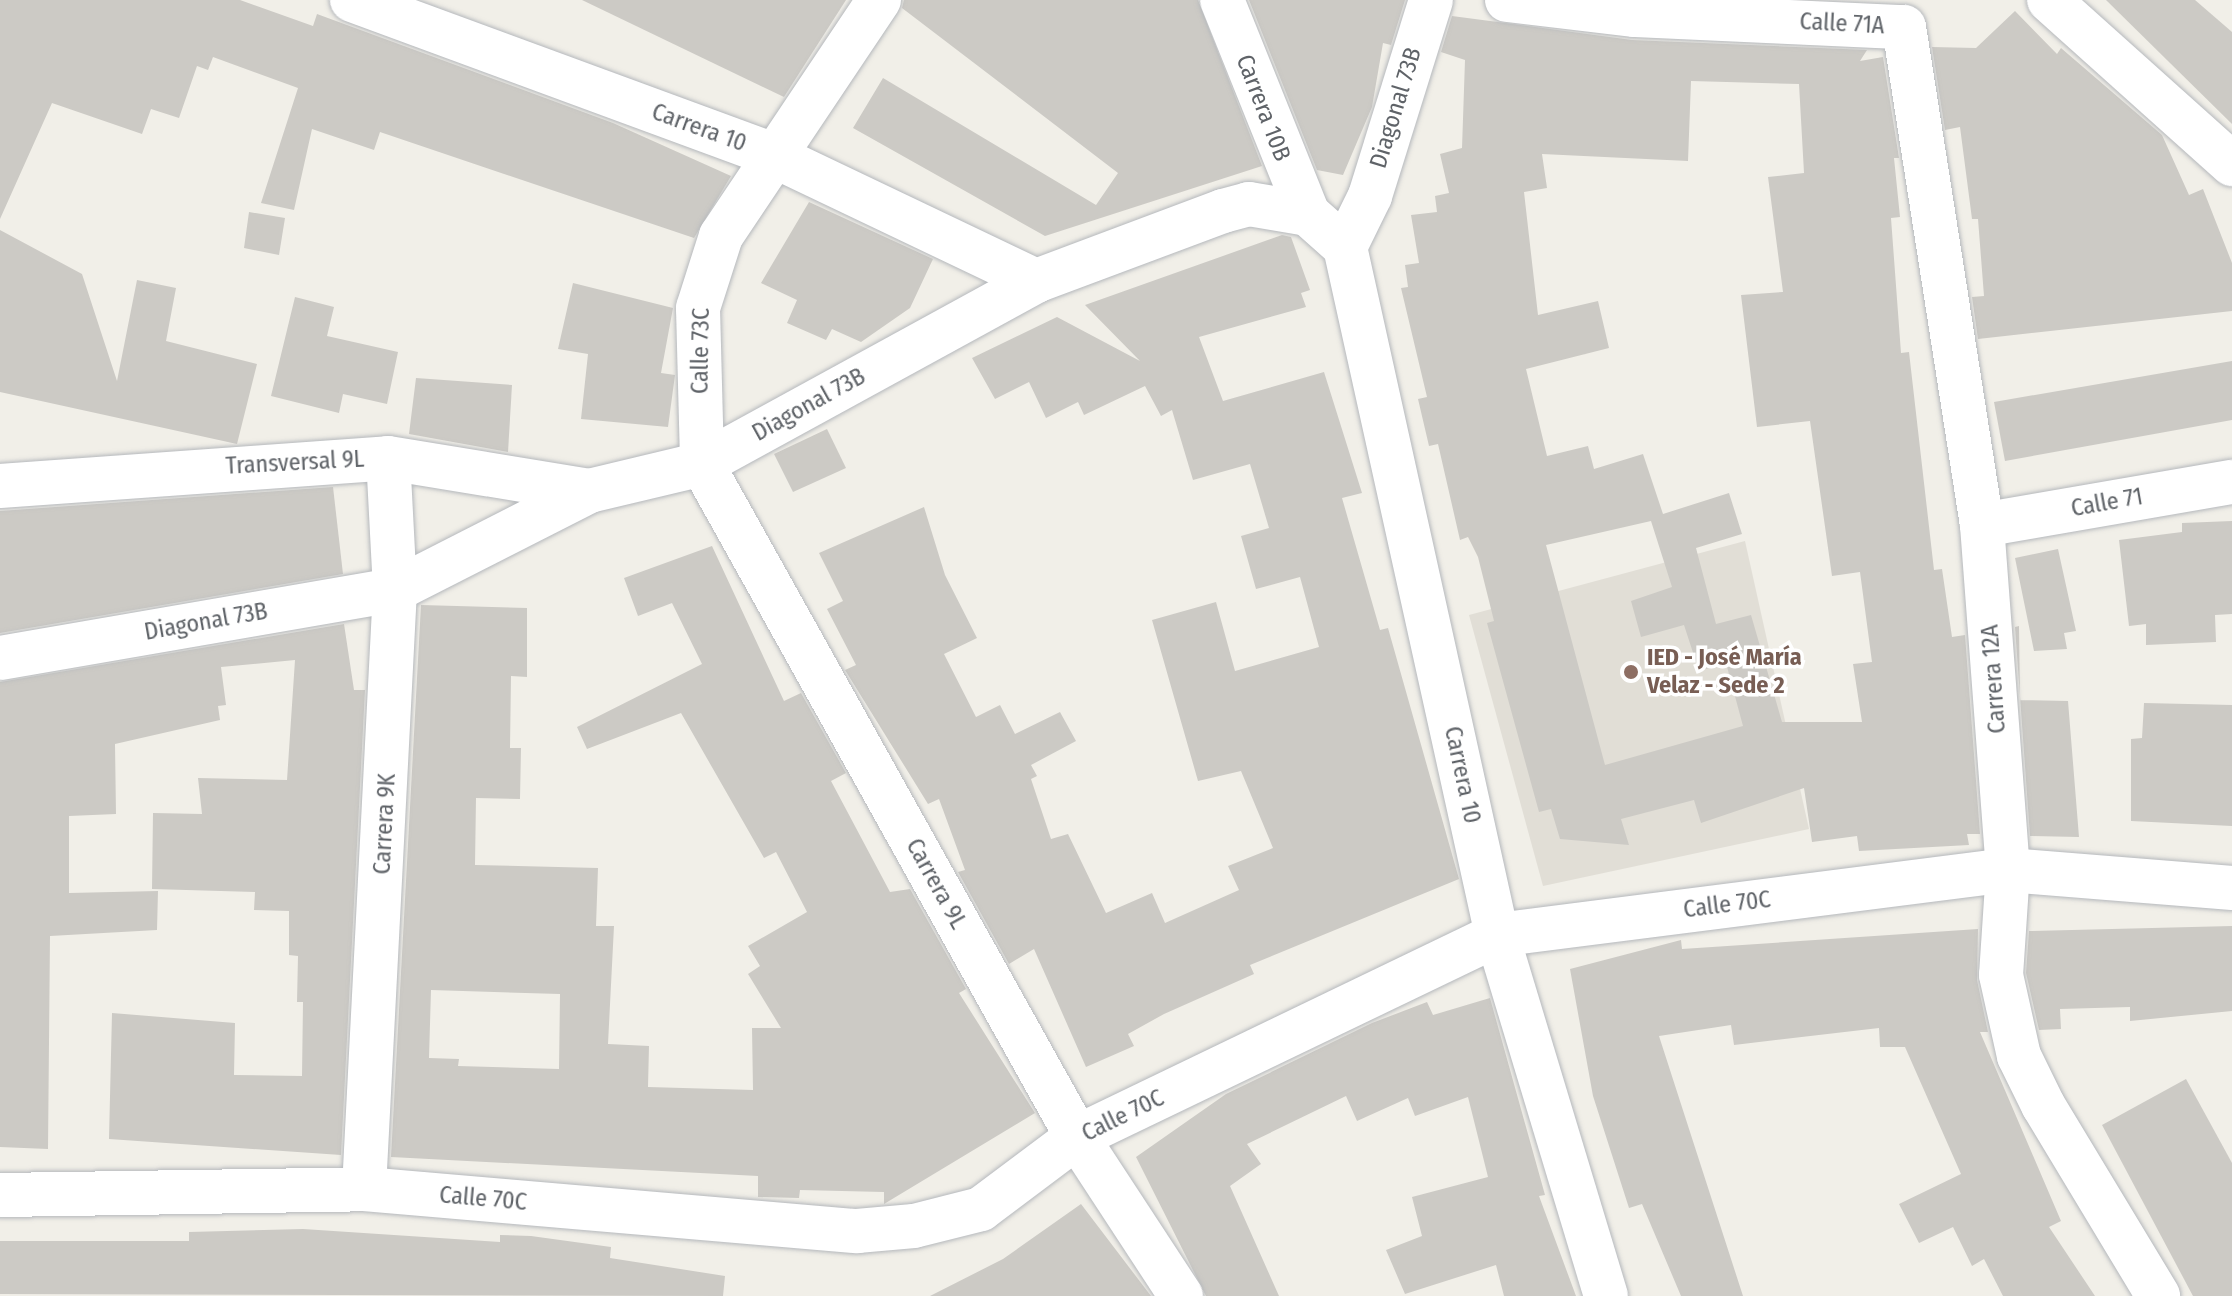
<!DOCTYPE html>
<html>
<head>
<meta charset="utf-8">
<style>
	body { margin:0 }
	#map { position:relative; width:2232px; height:1296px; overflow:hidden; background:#f1efe8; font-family:"Fira Sans Condensed",sans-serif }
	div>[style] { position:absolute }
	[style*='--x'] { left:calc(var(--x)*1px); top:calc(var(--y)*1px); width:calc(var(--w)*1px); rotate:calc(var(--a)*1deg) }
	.education>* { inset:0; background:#e1ded6 }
	.building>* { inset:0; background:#cccac5 }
	.roads { filter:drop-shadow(0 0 2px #b5b8bc) drop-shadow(0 0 2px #b5b8bc) }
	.minor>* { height:44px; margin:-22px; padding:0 22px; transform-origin:22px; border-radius:22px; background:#fff }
	.dots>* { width:22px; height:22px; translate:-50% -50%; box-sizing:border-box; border:4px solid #fff; border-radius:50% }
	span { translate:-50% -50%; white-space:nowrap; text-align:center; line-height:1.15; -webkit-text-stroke:7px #fff; paint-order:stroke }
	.street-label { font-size:24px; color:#5f6368 }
	.education-label { font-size:24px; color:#785e54; font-weight:700 }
	.left { translate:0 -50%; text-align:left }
</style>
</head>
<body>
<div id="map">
	<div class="education">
		<div style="clip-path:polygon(1745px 541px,1809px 829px,1543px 886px,1469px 615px)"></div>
	</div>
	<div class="building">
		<div style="clip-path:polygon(0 0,240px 0,313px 26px,317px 14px,613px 123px,731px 176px,694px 238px,380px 132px,374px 150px,312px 129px,294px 210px,261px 203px,298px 88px,213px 57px,208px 70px,197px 66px,179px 118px,151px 109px,142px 134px,52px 103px,0 219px)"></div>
		<div style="clip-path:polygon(582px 0,846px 0,784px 97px)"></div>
		<div style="clip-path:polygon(904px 0,1198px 0,1262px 166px,1045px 236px,853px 128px,883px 78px,1096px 205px,1118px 173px,902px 8px)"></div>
		<div style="clip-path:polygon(1249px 0,1405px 0,1391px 45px,1383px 43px,1372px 107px,1343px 175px,1317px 170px)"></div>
		<div style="clip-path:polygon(2106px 0,2195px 0,2232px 32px,2232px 124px)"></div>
		<div style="clip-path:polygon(2015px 11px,2057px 54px,2061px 48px,2162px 135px,2189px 195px,2203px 189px,2232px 263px,2232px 311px,1978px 339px,1972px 297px,1984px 296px,1978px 219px,1972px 219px,1960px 127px,1945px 130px,1932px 47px,1976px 48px)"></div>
		<div style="clip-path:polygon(evenodd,1452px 16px,1632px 40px,1867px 50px,1860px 61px,1883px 57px,1899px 158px,1894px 158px,1900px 217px,1891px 218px,1901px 353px,1909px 352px,1934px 570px,1942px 569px,1952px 637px,1965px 635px,1980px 834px,1967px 834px,1969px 845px,1859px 851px,1857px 836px,1812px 842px,1804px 788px,1701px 823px,1694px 800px,1621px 819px,1629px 845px,1560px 839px,1551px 809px,1539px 812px,1487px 623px,1494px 621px,1478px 557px,1468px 537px,1460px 540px,1438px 444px,1429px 446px,1418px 399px,1427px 397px,1401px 288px,1408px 287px,1405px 265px,1419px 263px,1411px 215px,1437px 212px,1435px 196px,1449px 193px,1440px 154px,1462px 148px,1465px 60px,1441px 52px,1452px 16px,1691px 81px,1799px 84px,1804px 173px,1768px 177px,1783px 292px,1741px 295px,1757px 427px,1810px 421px,1832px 576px,1860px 572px,1872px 662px,1853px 664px,1862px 722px,1782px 722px,1751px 615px,1716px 624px,1696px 548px,1742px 534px,1729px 493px,1663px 514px,1643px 454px,1594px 469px,1588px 446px,1547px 456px,1526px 369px,1609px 348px,1598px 301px,1538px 315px,1524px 192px,1547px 188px,1542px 154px,1688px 161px,1691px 81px,1452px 16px,1651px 521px,1672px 587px,1631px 601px,1641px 637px,1684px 625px,1699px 671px,1726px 663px,1743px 726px,1605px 765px,1546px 545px,1651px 521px)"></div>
		<div style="clip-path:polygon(809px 202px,933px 259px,910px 308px,861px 342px,832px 329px,826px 340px,787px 323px,797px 300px,761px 283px)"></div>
		<div style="clip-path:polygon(249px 212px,285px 218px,279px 255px,244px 248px)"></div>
		<div style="clip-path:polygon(0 230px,82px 274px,117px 381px,137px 280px,176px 288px,166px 341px,257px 364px,237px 444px,0 392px)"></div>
		<div style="clip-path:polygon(1282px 235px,1291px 237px,1310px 290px,1301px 293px,1306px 307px,1199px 337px,1223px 401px,1324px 372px,1362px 493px,1342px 498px,1380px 630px,1388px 628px,1459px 879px,1250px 965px,1254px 974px,1164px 1014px,1128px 1034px,1134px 1046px,1086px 1067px,1034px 949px,1009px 964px,958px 872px,965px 870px,939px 799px,928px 804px,845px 670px,856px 665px,827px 609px,843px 601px,819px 553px,924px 507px,945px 575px,977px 638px,944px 654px,976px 717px,1000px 705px,1015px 734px,1060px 712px,1076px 741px,1031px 765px,1037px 776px,1031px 779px,1051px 839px,1068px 834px,1106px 913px,1152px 893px,1165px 923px,1239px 890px,1228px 866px,1273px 848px,1241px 771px,1198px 781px,1152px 620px,1216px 602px,1235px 671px,1319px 647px,1300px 577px,1256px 589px,1241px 536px,1269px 528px,1250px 464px,1193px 480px,1172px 410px,1161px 416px,1145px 386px,1084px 415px,1078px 402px,1046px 418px,1029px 382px,995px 399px,972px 358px,1057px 317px,1140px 361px,1085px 305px)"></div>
		<div style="clip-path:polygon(573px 283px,673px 308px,661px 373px,675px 375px,668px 427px,581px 419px,588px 354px,558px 349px)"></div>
		<div style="clip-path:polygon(295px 297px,334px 307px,327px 336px,398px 352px,387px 404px,343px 394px,339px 413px,271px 396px)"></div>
		<div style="clip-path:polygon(2232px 361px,2232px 420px,2005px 461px,1994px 402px)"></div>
		<div style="clip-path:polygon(416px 378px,512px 385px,508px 452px,409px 434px)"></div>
		<div style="clip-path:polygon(827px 429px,846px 468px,793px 492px,774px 454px)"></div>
		<div style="clip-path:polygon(333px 487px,343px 574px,0 633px,0 511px)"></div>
		<div style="clip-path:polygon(2232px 521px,2232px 614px,2215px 615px,2216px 642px,2146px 645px,2146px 624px,2129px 626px,2119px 540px,2182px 532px,2182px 523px)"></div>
		<div style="clip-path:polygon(evenodd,712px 546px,784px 701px,801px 693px,846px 773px,831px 781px,890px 892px,910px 889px,966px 989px,959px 993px,1035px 1113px,884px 1204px,884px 1192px,800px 1190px,799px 1198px,758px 1197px,758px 1176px,391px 1157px,421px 605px,527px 608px,527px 677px,511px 676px,510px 748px,521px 748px,520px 799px,476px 798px,475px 865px,598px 868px,596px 926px,614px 926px,608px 1044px,649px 1046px,648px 1087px,753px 1090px,752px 1028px,781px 1028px,748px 974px,760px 966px,748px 946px,807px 912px,776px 852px,764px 858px,681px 713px,587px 749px,577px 727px,702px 664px,672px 603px,638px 616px,624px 578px,712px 546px,431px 990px,560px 994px,559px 1069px,458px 1066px,459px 1059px,429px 1058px,431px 990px)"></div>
		<div style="clip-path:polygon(2058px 549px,2076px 631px,2064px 633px,2067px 649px,2034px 651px,2015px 558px)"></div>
		<div style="clip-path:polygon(344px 624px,354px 690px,365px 690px,341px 1155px,109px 1139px,112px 1013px,235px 1023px,234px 1075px,302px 1076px,303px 1002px,297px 1002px,298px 956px,289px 955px,289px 911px,254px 910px,255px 892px,152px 889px,153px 813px,202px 814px,198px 778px,287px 780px,295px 660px,221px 667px,226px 705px,218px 706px,220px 720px,115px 744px,116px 814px,69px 816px,69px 893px,158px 891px,157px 930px,50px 936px,48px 1149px,0 1147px,0 682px)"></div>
		<div style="clip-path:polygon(2019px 626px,2020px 700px,2068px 701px,2079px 837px,2030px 836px,2015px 627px)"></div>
		<div style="clip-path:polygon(2144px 703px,2232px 705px,2232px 826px,2131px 821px,2131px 739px,2142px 738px)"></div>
		<div style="clip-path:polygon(2232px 926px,2232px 1011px,2130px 1021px,2130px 1007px,2060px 1009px,2061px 1029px,2039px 1030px,2026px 973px,2029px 931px)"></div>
		<div style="clip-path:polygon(1978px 929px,1977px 980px,1988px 1032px,1980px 1032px,2061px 1221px,2049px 1227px,2095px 1296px,2003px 1296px,1984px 1259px,1972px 1266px,1953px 1227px,1919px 1243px,1899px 1204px,1961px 1174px,1905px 1047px,1880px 1047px,1879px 1028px,1734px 1045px,1731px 1025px,1659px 1036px,1743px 1296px,1681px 1296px,1642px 1204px,1629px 1208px,1593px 1096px,1570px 969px,1681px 940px,1682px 949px)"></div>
		<div style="clip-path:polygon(1490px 998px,1545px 1195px,1539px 1196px,1576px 1296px,1504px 1296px,1496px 1265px,1405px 1294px,1386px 1250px,1422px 1236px,1412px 1197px,1488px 1177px,1468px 1097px,1415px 1116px,1408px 1098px,1357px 1121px,1346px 1096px,1247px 1144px,1261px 1164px,1230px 1186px,1279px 1296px,1206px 1296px,1136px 1157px,1226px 1094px,1372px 1023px,1427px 1002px,1433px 1015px)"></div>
		<div style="clip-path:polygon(2186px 1079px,2232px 1163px,2232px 1296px,2193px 1296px,2102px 1125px)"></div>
		<div style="clip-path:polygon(1081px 1204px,1151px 1296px,930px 1296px,1003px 1259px)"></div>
		<div style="clip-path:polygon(303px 1229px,500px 1242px,500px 1235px,531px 1236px,611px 1247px,610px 1258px,725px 1276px,723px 1296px,0 1294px,0 1241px,189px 1241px,189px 1232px)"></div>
	</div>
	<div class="roads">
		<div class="minor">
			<div style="--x:352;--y:0;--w:445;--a:20.2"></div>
			<div style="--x:770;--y:154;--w:295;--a:25.5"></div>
			<div style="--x:879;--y:0;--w:284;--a:123.8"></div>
			<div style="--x:721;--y:236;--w:76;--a:107.7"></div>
			<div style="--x:698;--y:308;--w:156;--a:88.5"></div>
			<div style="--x:702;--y:464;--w:770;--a:60.87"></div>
			<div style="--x:1077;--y:1137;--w:190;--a:56.8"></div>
			<div style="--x:1222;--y:0;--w:231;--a:68.1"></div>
			<div style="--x:1507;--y:0;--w:129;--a:6.7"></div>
			<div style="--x:1635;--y:15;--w:269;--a:2.6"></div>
			<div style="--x:2049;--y:0;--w:246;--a:41.9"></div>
			<div style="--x:1904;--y:27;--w:504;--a:81.1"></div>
			<div style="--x:1982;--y:525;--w:346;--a:85.7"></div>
			<div style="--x:2008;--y:870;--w:105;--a:93.8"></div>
			<div style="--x:2001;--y:975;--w:83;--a:77.5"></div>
			<div style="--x:2019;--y:1056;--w:55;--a:63.9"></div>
			<div style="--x:2043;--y:1105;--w:223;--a:58.9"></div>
			<div style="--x:1345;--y:247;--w:705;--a:77.54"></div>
			<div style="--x:1497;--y:935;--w:377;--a:73.2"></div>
			<div style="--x:1345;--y:247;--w:57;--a:-63.9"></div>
			<div style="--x:1370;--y:196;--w:205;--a:-72.7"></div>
			<div style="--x:0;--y:486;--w:389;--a:-4.1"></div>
			<div style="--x:388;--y:458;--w:204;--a:9.3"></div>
			<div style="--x:1982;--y:525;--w:254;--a:-9.8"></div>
			<div style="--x:0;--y:658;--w:401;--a:-9.8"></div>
			<div style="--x:395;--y:590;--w:218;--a:-27"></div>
			<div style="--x:589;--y:491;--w:116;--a:-13.4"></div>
			<div style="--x:702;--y:464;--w:381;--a:-28.7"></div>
			<div style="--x:1036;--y:281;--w:200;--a:-20.5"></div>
			<div style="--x:1223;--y:211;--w:27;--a:-15"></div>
			<div style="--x:1249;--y:204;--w:60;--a:9.6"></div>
			<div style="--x:1308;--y:214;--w:50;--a:41.7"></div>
			<div style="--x:364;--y:1189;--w:600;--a:-87.04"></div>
			<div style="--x:395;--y:590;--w:132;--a:-93"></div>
			<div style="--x:0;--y:1195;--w:364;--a:-0.9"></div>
			<div style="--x:364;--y:1189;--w:495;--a:4.9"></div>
			<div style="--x:857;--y:1231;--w:57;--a:-5"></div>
			<div style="--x:914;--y:1226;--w:69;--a:-14.2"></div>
			<div style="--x:981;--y:1209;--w:120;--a:-36.9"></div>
			<div style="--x:1077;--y:1137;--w:466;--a:-25.7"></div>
			<div style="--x:1497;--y:935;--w:515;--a:-7.25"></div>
			<div style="--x:2008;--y:870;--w:225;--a:4.6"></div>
		</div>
	</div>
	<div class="dots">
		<div style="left:1631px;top:672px;background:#8d6e63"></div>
	</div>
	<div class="street-label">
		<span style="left:1842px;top:24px;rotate:3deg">Calle 71A</span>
		<span style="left:1263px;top:108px;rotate:69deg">Carrera 10B</span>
		<span style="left:1396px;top:108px;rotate:-73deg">Diagonal 73B</span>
		<span style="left:699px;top:128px;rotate:20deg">Carrera 10</span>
		<span style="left:701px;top:351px;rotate:-89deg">Calle 73C</span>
		<span style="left:809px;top:405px;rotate:-29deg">Diagonal 73B</span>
		<span style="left:295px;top:463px;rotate:-3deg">Transversal 9L</span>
		<span style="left:2107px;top:503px;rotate:-10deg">Calle 71</span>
		<span style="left:206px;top:622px;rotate:-10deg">Diagonal 73B</span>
		<span style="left:1994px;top:679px;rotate:-94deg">Carrera 12A</span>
		<span style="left:1462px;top:775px;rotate:78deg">Carrera 10</span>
		<span style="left:385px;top:824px;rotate:-87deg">Carrera 9K</span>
		<span style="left:936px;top:884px;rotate:61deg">Carrera 9L</span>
		<span style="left:1727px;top:905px;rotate:-7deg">Calle 70C</span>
		<span style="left:1123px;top:1116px;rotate:-26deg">Calle 70C</span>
		<span style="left:483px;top:1199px;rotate:5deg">Calle 70C</span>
	</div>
	<div class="education-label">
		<span class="left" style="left:1647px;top:672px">IED - José María<br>Velaz - Sede 2</span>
	</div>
</div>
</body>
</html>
